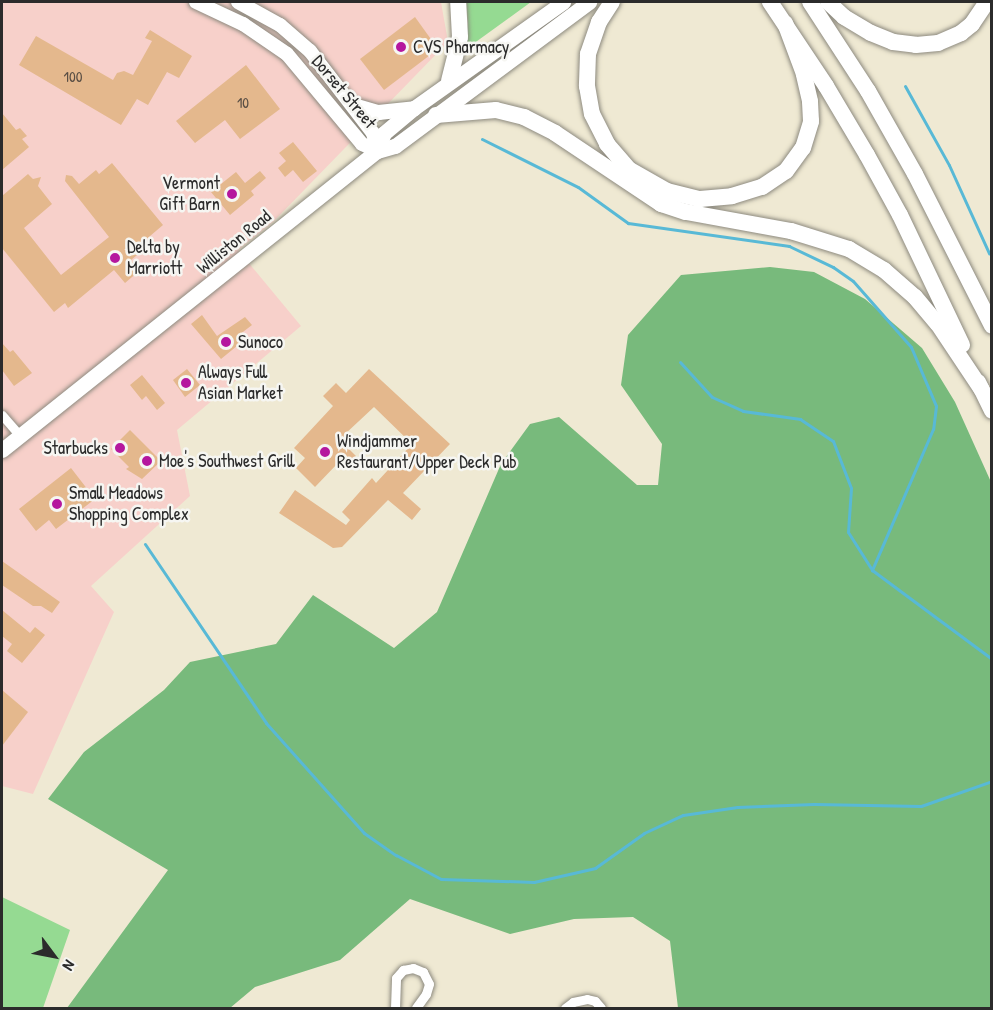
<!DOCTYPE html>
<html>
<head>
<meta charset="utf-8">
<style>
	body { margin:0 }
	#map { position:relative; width:993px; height:1010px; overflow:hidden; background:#efe9d3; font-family:"Patrick Hand",sans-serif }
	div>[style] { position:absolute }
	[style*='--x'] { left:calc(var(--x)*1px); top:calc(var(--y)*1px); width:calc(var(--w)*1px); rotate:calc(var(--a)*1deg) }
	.built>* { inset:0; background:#f7d0ca }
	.green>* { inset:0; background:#95da92 }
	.forest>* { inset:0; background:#78ba7c }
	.stream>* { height:3px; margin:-1.5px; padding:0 1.5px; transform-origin:1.5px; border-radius:1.5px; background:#58b9d6 }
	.building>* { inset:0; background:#e4b88d }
	.roads { filter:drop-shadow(0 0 2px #8d8a7f) drop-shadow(0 0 2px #8d8a7f) }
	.minor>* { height:9px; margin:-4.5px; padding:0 4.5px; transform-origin:4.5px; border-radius:4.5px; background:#fff }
	.secondary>* { height:14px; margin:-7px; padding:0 7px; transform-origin:7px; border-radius:7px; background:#fff }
	.primary>* { height:15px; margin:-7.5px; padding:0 7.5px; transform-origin:7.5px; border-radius:7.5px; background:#fff }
	.motorway>* { height:16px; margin:-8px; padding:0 8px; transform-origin:8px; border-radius:8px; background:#fff }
	.dots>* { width:16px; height:16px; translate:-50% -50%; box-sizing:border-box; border:3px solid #f6f6f2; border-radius:50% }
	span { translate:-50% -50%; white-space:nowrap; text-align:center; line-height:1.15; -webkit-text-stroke:5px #f6f6f2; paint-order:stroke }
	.number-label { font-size:15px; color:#594e44 }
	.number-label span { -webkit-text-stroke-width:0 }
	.poi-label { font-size:18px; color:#2b2b2b }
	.left { translate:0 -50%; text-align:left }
	.right { translate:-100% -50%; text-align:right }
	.street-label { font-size:18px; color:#2b2b2b }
	.frame { position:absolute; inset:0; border:3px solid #2b2b2b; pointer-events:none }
	.north { position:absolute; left:24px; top:926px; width:60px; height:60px; -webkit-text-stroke:4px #f6f6f2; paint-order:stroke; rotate:122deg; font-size:16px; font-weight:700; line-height:24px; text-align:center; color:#2b2b2b }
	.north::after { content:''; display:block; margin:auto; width:21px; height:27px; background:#2b2b2b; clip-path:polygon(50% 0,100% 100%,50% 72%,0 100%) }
</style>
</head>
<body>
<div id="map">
	<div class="built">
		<div style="clip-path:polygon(2px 2px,441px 2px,448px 42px,273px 222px,238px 250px,301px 326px,177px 430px,190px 496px,91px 586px,114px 612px,33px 794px,2px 786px)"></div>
	</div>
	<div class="green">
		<div style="clip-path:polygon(466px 2px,531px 2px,473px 44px,464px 47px,468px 23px)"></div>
		<div style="clip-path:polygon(2px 897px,70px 930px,43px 1008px,2px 1008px)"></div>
	</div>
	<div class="forest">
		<div style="clip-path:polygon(770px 267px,814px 272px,865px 299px,922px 348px,955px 402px,991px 482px,991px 1008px,678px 1008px,670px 941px,633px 917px,574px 919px,510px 934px,410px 899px,340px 960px,255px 987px,230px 1008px,67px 1008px,168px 870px,48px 799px,84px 752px,164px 690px,190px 662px,276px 644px,313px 595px,394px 648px,437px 612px,501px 464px,530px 424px,559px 417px,637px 485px,658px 485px,662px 444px,621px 385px,628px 335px,681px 275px)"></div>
	</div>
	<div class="stream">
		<div style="--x:905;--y:86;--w:90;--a:60.9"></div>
		<div style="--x:949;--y:165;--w:97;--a:65.6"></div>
		<div style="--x:482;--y:139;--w:107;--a:26.6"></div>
		<div style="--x:578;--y:187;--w:62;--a:35.8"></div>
		<div style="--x:628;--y:223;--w:163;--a:8.1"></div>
		<div style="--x:789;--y:246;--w:49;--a:25.5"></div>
		<div style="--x:833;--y:267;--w:24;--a:35"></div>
		<div style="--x:853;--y:281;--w:88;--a:48.7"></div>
		<div style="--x:911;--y:347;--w:64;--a:67"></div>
		<div style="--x:936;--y:406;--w:23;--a:97"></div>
		<div style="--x:933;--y:429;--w:154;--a:113.4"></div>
		<div style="--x:680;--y:362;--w:47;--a:47.6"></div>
		<div style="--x:712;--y:397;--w:34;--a:24"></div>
		<div style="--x:743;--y:411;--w:58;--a:8"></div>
		<div style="--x:800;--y:419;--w:40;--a:34"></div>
		<div style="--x:833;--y:441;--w:50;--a:69"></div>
		<div style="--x:851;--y:488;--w:44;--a:93.9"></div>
		<div style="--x:848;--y:532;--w:45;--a:57.7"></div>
		<div style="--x:872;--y:570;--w:149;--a:36.6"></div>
		<div style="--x:145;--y:544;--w:216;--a:55.9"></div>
		<div style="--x:266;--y:723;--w:147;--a:48.3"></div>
		<div style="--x:364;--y:833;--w:39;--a:35"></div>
		<div style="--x:396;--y:855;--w:51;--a:28.1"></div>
		<div style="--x:441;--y:879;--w:93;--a:1.8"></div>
		<div style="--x:534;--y:882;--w:63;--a:-12.9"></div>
		<div style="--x:595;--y:868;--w:60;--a:-35.5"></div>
		<div style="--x:644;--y:833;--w:43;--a:-24.8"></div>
		<div style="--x:683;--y:815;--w:55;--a:-8.4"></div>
		<div style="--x:737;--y:807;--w:77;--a:-2.2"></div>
		<div style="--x:814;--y:804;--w:107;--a:1.1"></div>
		<div style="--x:921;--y:806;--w:75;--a:-19.4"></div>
	</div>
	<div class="building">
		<div style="clip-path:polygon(415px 17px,438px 49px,384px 90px,360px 59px)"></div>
		<div style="clip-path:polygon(150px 30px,192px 56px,179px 78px,167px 72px,148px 105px,137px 99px,121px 125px,19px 65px,36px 36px,113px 80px,117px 73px,124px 71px,133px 75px,152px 41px,145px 38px)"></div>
		<div style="clip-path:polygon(246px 65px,280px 109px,240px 139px,225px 120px,195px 143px,176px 121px)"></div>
		<div style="clip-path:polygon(2px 113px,16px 130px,20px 128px,27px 136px,22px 139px,29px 147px,2px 170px)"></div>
		<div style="clip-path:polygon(293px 142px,317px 171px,303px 182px,293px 170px,285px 177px,278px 168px,286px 161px,279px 153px)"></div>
		<div style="clip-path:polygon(112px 163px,163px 225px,143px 242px,147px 247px,131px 260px,139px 271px,125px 283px,114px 270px,68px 308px,65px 303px,54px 312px,2px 248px,2px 196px,28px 174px,33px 179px,41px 177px,38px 186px,52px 204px,24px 228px,61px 275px,109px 237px,65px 181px,66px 175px,72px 176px,79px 184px,96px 170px,99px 174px)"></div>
		<div style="clip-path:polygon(260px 171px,266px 178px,251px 191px,254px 195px,230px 215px,211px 192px,236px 172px,245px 183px)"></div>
		<div style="clip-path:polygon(202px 315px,217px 336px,245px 317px,252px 325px,239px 335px,243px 341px,221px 359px,191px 324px)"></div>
		<div style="clip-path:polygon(2px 343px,10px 352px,13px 350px,32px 373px,14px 386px,2px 370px)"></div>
		<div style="clip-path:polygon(187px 369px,200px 385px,185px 397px,173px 380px)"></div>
		<div style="clip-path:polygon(369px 369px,450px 444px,403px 493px,421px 509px,412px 520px,388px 500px,342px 547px,333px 548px,279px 513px,295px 490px,346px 525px,350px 520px,342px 512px,372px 478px,376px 483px,412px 444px,374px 407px,344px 435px,350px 441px,346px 446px,356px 456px,344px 469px,338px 463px,315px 487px,296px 468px,305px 458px,294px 448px,333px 406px,323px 396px,336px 383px,346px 393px)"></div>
		<div style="clip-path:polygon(142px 375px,165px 403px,157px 410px,146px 396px,142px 400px,130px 385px)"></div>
		<div style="clip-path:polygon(130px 430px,161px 461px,142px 479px,126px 469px,129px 467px,111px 449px)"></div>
		<div style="clip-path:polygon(71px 468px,95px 499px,56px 529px,49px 520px,36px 531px,19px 509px)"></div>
		<div style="clip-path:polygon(2px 561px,60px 602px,52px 613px,41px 606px,33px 606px,2px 585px)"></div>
		<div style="clip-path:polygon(2px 610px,30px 633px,35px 627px,45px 635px,22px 663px,7px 651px,12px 644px,2px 636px)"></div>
		<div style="clip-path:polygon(2px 690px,28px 712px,2px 746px)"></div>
	</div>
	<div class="roads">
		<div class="minor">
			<div style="--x:2;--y:415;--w:28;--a:49"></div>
			<div style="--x:395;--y:1008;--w:30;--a:-88"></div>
			<div style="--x:396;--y:978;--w:11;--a:-49"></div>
			<div style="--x:403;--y:970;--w:10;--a:-11"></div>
			<div style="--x:413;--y:968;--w:11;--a:22"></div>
			<div style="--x:423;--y:972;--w:13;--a:63"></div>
			<div style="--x:429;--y:984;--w:10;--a:107"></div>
			<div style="--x:426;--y:994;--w:17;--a:126"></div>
			<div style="--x:565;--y:1008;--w:10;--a:-37"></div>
			<div style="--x:573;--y:1002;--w:14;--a:-12"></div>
			<div style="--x:587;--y:999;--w:8;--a:14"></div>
			<div style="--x:595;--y:1001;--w:9;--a:49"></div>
		</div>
		<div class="secondary">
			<div style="--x:196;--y:2;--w:52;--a:25.1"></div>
			<div style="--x:243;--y:24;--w:53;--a:34.3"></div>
			<div style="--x:287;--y:54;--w:117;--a:50.2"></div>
			<div style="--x:362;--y:144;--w:17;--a:25"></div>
			<div style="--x:238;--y:2;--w:48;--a:28.7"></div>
			<div style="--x:280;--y:25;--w:40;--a:41"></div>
			<div style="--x:310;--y:51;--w:103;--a:52.5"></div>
			<div style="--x:373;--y:133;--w:18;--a:77"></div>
		</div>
		<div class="primary">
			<div style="--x:353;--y:105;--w:26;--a:16"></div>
			<div style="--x:378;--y:112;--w:36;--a:-6"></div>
			<div style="--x:377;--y:151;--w:19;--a:-69"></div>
			<div style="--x:384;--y:133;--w:39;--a:-40"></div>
			<div style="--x:414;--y:108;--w:183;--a:-35.4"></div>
			<div style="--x:2;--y:450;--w:480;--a:-38.6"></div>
			<div style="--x:377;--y:151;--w:19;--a:-16"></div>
			<div style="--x:395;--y:146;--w:242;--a:-36.6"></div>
		</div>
		<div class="motorway">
			<div style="--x:612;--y:2;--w:24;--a:123"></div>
			<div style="--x:599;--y:22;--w:34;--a:109"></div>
			<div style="--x:588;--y:54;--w:32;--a:92"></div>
			<div style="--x:587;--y:86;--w:28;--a:80"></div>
			<div style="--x:592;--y:114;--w:34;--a:63"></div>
			<div style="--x:607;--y:144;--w:35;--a:49"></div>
			<div style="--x:630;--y:170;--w:43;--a:29.6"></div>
			<div style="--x:667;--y:191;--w:34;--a:14"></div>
			<div style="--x:700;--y:199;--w:32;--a:-5"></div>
			<div style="--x:732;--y:196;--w:31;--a:-17"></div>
			<div style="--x:762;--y:187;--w:29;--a:-34"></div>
			<div style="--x:786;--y:171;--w:29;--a:-54"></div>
			<div style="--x:803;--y:148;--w:28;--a:-73"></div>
			<div style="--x:811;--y:121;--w:20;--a:-93"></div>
			<div style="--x:810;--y:101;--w:28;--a:-103"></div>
			<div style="--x:804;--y:74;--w:54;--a:-110.4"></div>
			<div style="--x:770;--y:2;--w:101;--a:56.3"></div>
			<div style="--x:826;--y:86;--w:80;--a:59.3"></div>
			<div style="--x:867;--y:155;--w:68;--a:61.2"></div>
			<div style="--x:900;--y:215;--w:144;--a:64.5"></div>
			<div style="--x:810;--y:2;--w:106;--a:56.9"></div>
			<div style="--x:868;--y:91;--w:95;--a:60.5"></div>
			<div style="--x:915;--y:174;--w:170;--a:63.1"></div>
			<div style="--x:828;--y:2;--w:22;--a:43"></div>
			<div style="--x:844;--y:17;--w:31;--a:31"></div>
			<div style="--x:871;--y:33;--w:24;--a:22"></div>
			<div style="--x:893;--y:42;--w:23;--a:7"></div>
			<div style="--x:916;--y:45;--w:22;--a:-5"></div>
			<div style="--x:938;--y:43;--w:25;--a:-23"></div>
			<div style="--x:961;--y:33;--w:14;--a:-39"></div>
			<div style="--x:972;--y:24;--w:27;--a:-56"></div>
			<div style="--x:449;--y:81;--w:45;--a:-76"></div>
			<div style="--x:460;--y:37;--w:35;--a:-93"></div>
			<div style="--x:436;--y:115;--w:60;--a:-4.8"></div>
			<div style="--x:496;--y:110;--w:29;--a:14"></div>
			<div style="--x:524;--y:117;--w:35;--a:27"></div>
			<div style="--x:555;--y:133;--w:128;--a:33.8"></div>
			<div style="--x:661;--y:204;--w:26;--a:18"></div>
			<div style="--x:686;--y:212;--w:107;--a:10.3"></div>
			<div style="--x:791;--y:231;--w:61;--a:17.2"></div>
			<div style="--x:849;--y:249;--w:41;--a:31"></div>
			<div style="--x:884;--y:270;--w:41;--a:41.1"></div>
			<div style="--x:915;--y:297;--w:35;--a:50"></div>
			<div style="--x:938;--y:324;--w:79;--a:56.3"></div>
			<div style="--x:978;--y:382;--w:32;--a:64"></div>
		</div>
	</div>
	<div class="dots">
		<div style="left:401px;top:47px;background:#b5179e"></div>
		<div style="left:232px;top:194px;background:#b5179e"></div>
		<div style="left:115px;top:258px;background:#b5179e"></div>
		<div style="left:226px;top:342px;background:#b5179e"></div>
		<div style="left:186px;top:383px;background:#b5179e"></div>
		<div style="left:120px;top:448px;background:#b5179e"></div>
		<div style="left:325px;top:452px;background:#b5179e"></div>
		<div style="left:147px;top:461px;background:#b5179e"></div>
		<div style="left:57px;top:504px;background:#b5179e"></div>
	</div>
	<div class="number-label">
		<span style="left:73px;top:77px">100</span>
		<span style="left:243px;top:103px">10</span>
	</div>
	<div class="poi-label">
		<span class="left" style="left:413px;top:47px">CVS Pharmacy</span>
		<span class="right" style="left:220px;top:194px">Vermont<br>Gift Barn</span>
		<span class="left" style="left:127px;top:258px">Delta by<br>Marriott</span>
		<span class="left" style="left:238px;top:342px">Sunoco</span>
		<span class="left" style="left:198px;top:383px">Always Full<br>Asian Market</span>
		<span class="left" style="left:337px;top:452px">Windjammer<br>Restaurant/Upper Deck Pub</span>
		<span class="right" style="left:108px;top:448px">Starbucks</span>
		<span class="left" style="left:159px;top:461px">Moe's Southwest Grill</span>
		<span class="left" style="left:69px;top:504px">Small Meadows<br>Shopping Complex</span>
	</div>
	<div class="street-label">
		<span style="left:344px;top:92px;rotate:50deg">Dorset Street</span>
		<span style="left:234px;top:242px;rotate:-39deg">Williston Road</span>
	</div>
	<div class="frame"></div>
	<div class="north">N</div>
</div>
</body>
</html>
